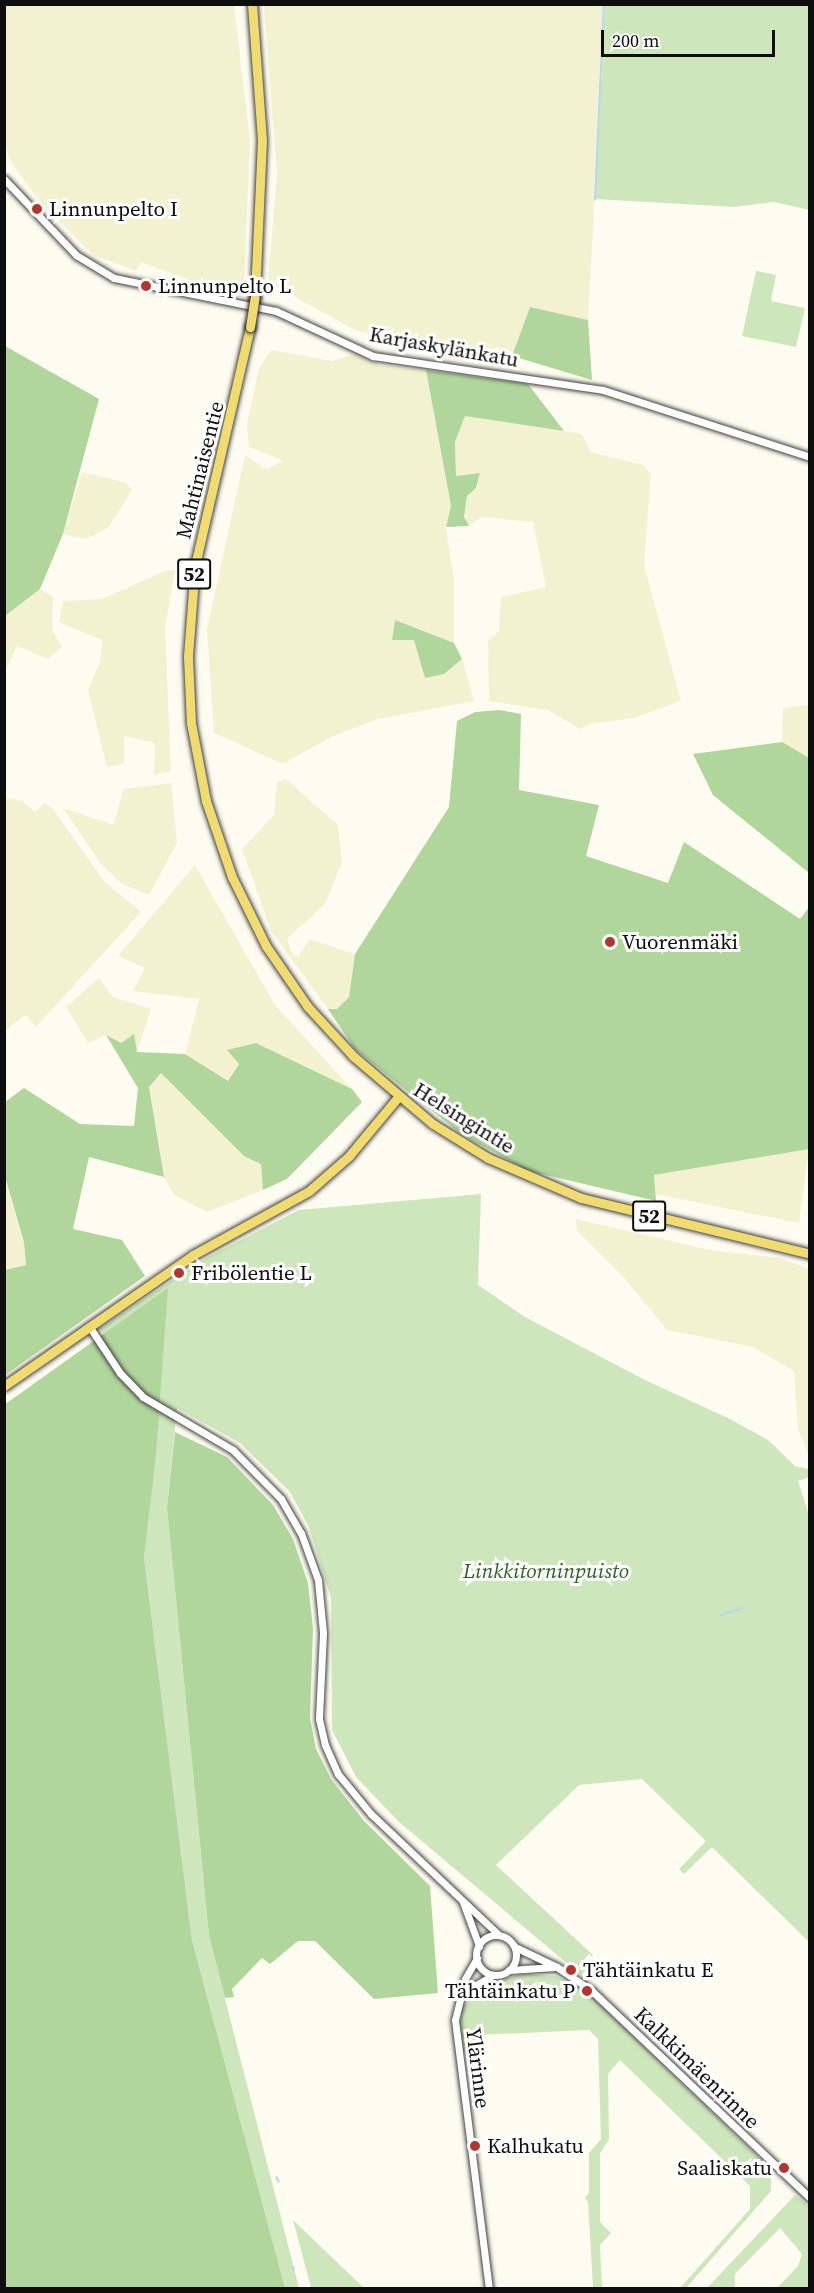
<!DOCTYPE html>
<html>
<head>
<meta charset="utf-8">
<style>
	body { margin:0 }
	#map { position:relative; width:814px; height:2293px; overflow:hidden; background:#fefcf0; font-family:"Source Serif 4",serif }
	div>[style] { position:absolute }
	[style*='--x'] { left:calc(var(--x)*1px); top:calc(var(--y)*1px); width:calc(var(--w)*1px); rotate:calc(var(--a)*1deg) }
	.farmland>* { inset:0; background:#f2f2d1 }
	.green>* { inset:0; background:#cee6bb }
	.forest>* { inset:0; background:#b1d69c }
	.stream>* { height:1.5px; margin:-0.75px; padding:0 0.75px; transform-origin:0.75px; border-radius:0.75px; background:#b8d7f2 }
	.roads { filter:drop-shadow(0 0 2px #414141) drop-shadow(0 0 2px #414141) }
	.minor>* { height:7px; margin:-3.5px; padding:0 3.5px; transform-origin:3.5px; border-radius:3.5px; background:#fff }
	.minor>.ring { margin:-3.5px; padding:0; box-sizing:content-box; background:none; border:7px solid #fff; border-radius:50% }
	.major>* { height:9px; margin:-4.5px; padding:0 4.5px; transform-origin:4.5px; border-radius:4.5px; background:#efdb6f }
	.bridges { filter:drop-shadow(0 0 2px #1f1f1f) drop-shadow(0 0 2px #1f1f1f) }
	.major-bridge>* { height:9px; margin:-4.5px; padding:0 4.5px; transform-origin:4.5px; border-radius:4.5px; background:#efdb6f }
	.dots>* { width:16px; height:16px; translate:-50% -50%; box-sizing:border-box; border:3px solid #fff; border-radius:50% }
	span { translate:-50% -50%; white-space:nowrap; text-align:center; line-height:1.15; -webkit-text-stroke:6px #fff; paint-order:stroke }
	.shield-label span { padding:2px 4px; background:#fff; border:2px solid; border-radius:4px; -webkit-text-stroke-width:0 }
	.shield-label { font-size:20px; color:#0e0e0e; font-weight:700 }
	.poi-label { font-size:21px; color:#0e0e0e }
	.left { translate:0 -50%; text-align:left }
	.right { translate:-100% -50%; text-align:right }
	.street-label { font-size:21px; color:#0e0e0e }
	.park-label { font-size:21px; color:#2a6122; font-style:italic }
	.frame { position:absolute; inset:0; border:6px solid #0e0e0e; pointer-events:none }
	.scale { position:absolute; left:601px; top:30px; width:174px; height:27px; box-sizing:border-box; border:3px solid #0e0e0e; border-top:0; padding-left:8px; font-size:18px; line-height:21px; white-space:nowrap; color:#0e0e0e; -webkit-text-stroke:4px #fff; paint-order:stroke }
</style>
</head>
<body>
<div id="map">
	<div class="farmland">
		<div style="clip-path:polygon(5px 4px,234px 5px,250px 140px,244px 287px,198px 283px,141px 262px,136px 271px,93px 255px,42px 204px,11px 162px,5px 144px)"></div>
		<div style="clip-path:polygon(264px 5px,605px 5px,588px 320px,530px 307px,512px 356px,422px 349px,355px 330px,268px 282px,277px 174px)"></div>
		<div style="clip-path:polygon(271px 350px,332px 361px,355px 354px,380px 365px,426px 370px,451px 506px,446px 527px,454px 580px,454px 643px,395px 620px,392px 640px,414px 639px,444px 674px,462px 659px,474px 701px,378px 719px,331px 737px,283px 764px,214px 733px,207px 629px,245px 455px,266px 469px,284px 461px,249px 447px,247px 424px,259px 368px)"></div>
		<div style="clip-path:polygon(465px 415px,582px 434px,591px 452px,643px 465px,651px 474px,644px 565px,681px 701px,634px 718px,590px 724px,580px 729px,548px 710px,489px 701px,488px 641px,499px 631px,501px 597px,546px 587px,533px 522px,481px 517px,469px 526px,464px 517px,467px 496px,476px 488px,480px 474px,456px 477px,455px 442px)"></div>
		<div style="clip-path:polygon(82px 472px,126px 483px,132px 490px,108px 528px,86px 539px,63px 534px)"></div>
		<div style="clip-path:polygon(167px 570px,175px 570px,165px 628px,171px 771px,154px 775px,155px 743px,124px 736px,124px 763px,107px 767px,88px 690px,100px 662px,102px 640px,59px 622px,63px 601px,102px 599px)"></div>
		<div style="clip-path:polygon(40px 589px,53px 597px,52px 630px,62px 646px,48px 659px,17px 646px,5px 672px,5px 616px)"></div>
		<div style="clip-path:polygon(809px 705px,809px 758px,782px 742px,783px 708px)"></div>
		<div style="clip-path:polygon(286px 779px,338px 825px,342px 862px,325px 904px,287px 939px,292px 953px,298px 957px,310px 939px,355px 954px,349px 997px,337px 1009px,328px 1009px,271px 931px,242px 849px,274px 815px,277px 783px)"></div>
		<div style="clip-path:polygon(171px 783px,177px 843px,149px 895px,122px 884px,101px 864px,63px 808px,114px 825px,123px 789px)"></div>
		<div style="clip-path:polygon(5px 798px,22px 801px,35px 812px,45px 803px,53px 809px,104px 881px,141px 912px,36px 1027px,25px 1015px,5px 1031px)"></div>
		<div style="clip-path:polygon(195px 865px,275px 1005px,352px 1089px,256px 1043px,227px 1050px,239px 1063px,228px 1081px,185px 1054px,199px 999px,133px 991px,145px 968px,118px 956px)"></div>
		<div style="clip-path:polygon(99px 978px,113px 997px,151px 1009px,137px 1052px,134px 1035px,121px 1043px,106px 1035px,88px 1043px,66px 1007px)"></div>
		<div style="clip-path:polygon(161px 1072px,244px 1156px,261px 1164px,263px 1190px,207px 1212px,174px 1195px,164px 1177px,149px 1087px)"></div>
		<div style="clip-path:polygon(809px 1149px,799px 1223px,655px 1194px,654px 1175px)"></div>
		<div style="clip-path:polygon(4px 1177px,24px 1242px,26px 1265px,5px 1270px)"></div>
		<div style="clip-path:polygon(576px 1219px,710px 1250px,780px 1258px,809px 1269px,809px 1456px,798px 1428px,794px 1371px,753px 1347px,667px 1330px,624px 1278px,577px 1231px)"></div>
	</div>
	<div class="green">
		<div style="clip-path:polygon(605px 5px,809px 5px,809px 210px,774px 202px,734px 207px,595px 199px)"></div>
		<div style="clip-path:polygon(756px 271px,776px 275px,771px 301px,805px 308px,796px 347px,742px 336px)"></div>
		<div style="clip-path:polygon(481px 1194px,478px 1285px,525px 1317px,645px 1380px,728px 1418px,768px 1440px,795px 1466px,809px 1469px,809px 1477px,798px 1481px,810px 1518px,809px 1942px,712px 1847px,684px 1874px,679px 1869px,706px 1841px,642px 1779px,579px 1785px,496px 1865px,592px 1954px,594px 1962px,581px 1975px,399px 1822px,356px 1777px,332px 1730px,331px 1598px,309px 1527px,290px 1492px,240px 1443px,177px 1408px,167px 1508px,209px 1936px,299px 2288px,285px 2288px,192px 1940px,144px 1557px,160px 1399px,131px 1374px,100px 1328px,208px 1257px,299px 1210px)"></div>
		<div style="clip-path:polygon(521px 1974px,556px 1976px,585px 1990px,771px 2169px,771px 2191px,686px 2288px,680px 2288px,750px 2209px,750px 2186px,620px 2060px,608px 2074px,609px 2140px,600px 2153px,600px 2222px,611px 2233px,600px 2245px,602px 2288px,593px 2288px,588px 2202px,585px 2198px,589px 2193px,589px 2153px,601px 2139px,598px 2039px,589px 2030px,479px 2035px,463px 2055px,458px 2021px,460px 2008px,489px 1984px)"></div>
		<div style="clip-path:polygon(795px 2195px,809px 2206px,809px 2288px,777px 2288px,798px 2266px,802px 2254px,780px 2228px,735px 2274px,735px 2288px,707px 2288px)"></div>
		<div style="clip-path:polygon(293px 2220px,364px 2288px,311px 2288px)"></div>
	</div>
	<div class="forest">
		<div style="clip-path:polygon(530px 307px,588px 320px,592px 380px,512px 356px)"></div>
		<div style="clip-path:polygon(5px 346px,99px 399px,63px 534px,40px 589px,5px 616px)"></div>
		<div style="clip-path:polygon(426px 370px,528px 384px,564px 431px,465px 416px,455px 442px,456px 476px,480px 473px,476px 488px,467px 496px,464px 517px,469px 526px,446px 527px,451px 506px)"></div>
		<div style="clip-path:polygon(395px 620px,454px 643px,462px 659px,444px 674px,425px 678px,414px 640px,392px 640px)"></div>
		<div style="clip-path:polygon(500px 710px,521px 714px,519px 790px,599px 805px,586px 856px,668px 883px,684px 842px,800px 919px,809px 907px,809px 1149px,654px 1175px,656px 1201px,529px 1171px,461px 1134px,355px 1049px,328px 1009px,337px 1009px,349px 997px,355px 954px,449px 807px,457px 721px,475px 712px)"></div>
		<div style="clip-path:polygon(782px 742px,809px 758px,809px 873px,713px 795px,693px 754px)"></div>
		<div style="clip-path:polygon(134px 1034px,137px 1052px,185px 1054px,228px 1081px,239px 1064px,227px 1050px,256px 1043px,352px 1089px,362px 1102px,287px 1179px,263px 1190px,261px 1164px,244px 1156px,161px 1073px,149px 1087px,164px 1177px,89px 1157px,73px 1229px,122px 1240px,145px 1276px,5px 1375px,5px 1270px,26px 1265px,24px 1242px,5px 1177px,5px 1102px,24px 1088px,80px 1124px,134px 1126px,138px 1088px,106px 1035px,121px 1043px)"></div>
		<div style="clip-path:polygon(168px 1288px,156px 1455px,144px 1557px,192px 1940px,285px 2288px,5px 2288px,4px 1405px)"></div>
		<div style="clip-path:polygon(175px 1432px,227px 1457px,273px 1505px,293px 1539px,308px 1583px,313px 1628px,310px 1718px,316px 1749px,331px 1779px,364px 1821px,430px 1886px,438px 1993px,374px 1999px,315px 1941px,298px 1941px,270px 1964px,262px 1958px,232px 1989px,234px 1997px,225px 1998px,209px 1936px,167px 1508px)"></div>
	</div>
	<div class="stream">
		<div style="--x:595;--y:200;--w:196;--a:-87.4"></div>
		<div style="--x:721;--y:1615;--w:23;--a:-18"></div>
		<div style="--x:277;--y:2177;--w:5;--a:68"></div>
		<div style="--x:294;--y:2267;--w:4;--a:90"></div>
	</div>
	<div class="roads">
		<div class="minor">
			<div style="--x:4;--y:179;--w:105;--a:46.5"></div>
			<div style="--x:76;--y:255;--w:44;--a:31.2"></div>
			<div style="--x:114;--y:278;--w:165;--a:11.5"></div>
			<div style="--x:276;--y:311;--w:107;--a:24.9"></div>
			<div style="--x:373;--y:356;--w:232;--a:8.4"></div>
			<div style="--x:603;--y:390;--w:218;--a:17.9"></div>
			<div style="--x:89;--y:1326;--w:56;--a:56.6"></div>
			<div style="--x:120;--y:1373;--w:33;--a:46"></div>
			<div style="--x:143;--y:1397;--w:104;--a:30.5"></div>
			<div style="--x:233;--y:1450;--w:69;--a:45.6"></div>
			<div style="--x:281;--y:1499;--w:39;--a:60"></div>
			<div style="--x:301;--y:1533;--w:50;--a:70.1"></div>
			<div style="--x:318;--y:1580;--w:53;--a:84.6"></div>
			<div style="--x:323;--y:1633;--w:86;--a:92.7"></div>
			<div style="--x:319;--y:1719;--w:27;--a:77"></div>
			<div style="--x:325;--y:1745;--w:32;--a:66"></div>
			<div style="--x:338;--y:1774;--w:52;--a:50.5"></div>
			<div style="--x:371;--y:1814;--w:176;--a:43.4"></div>
			<div style="--x:463;--y:1902;--w:47;--a:70"></div>
			<div class="ring" style="left:476px;top:1935px;width:33px;height:33px"></div>
			<div style="--x:515;--y:1947;--w:47;--a:25.5"></div>
			<div style="--x:557;--y:1967;--w:42;--a:34.4"></div>
			<div style="--x:592;--y:1991;--w:301;--a:43.5"></div>
			<div style="--x:477;--y:1958;--w:24;--a:120"></div>
			<div style="--x:465;--y:1979;--w:42;--a:103.7"></div>
			<div style="--x:455;--y:2020;--w:270;--a:82.8"></div>
			<div style="--x:509;--y:1970;--w:46;--a:-3.7"></div>
			<div style="--x:462;--y:1993;--w:36;--a:-30"></div>
		</div>
		<div class="major">
			<div style="--x:252;--y:4;--w:136;--a:85.8"></div>
			<div style="--x:262;--y:140;--w:157;--a:92.6"></div>
			<div style="--x:250;--y:327;--w:244;--a:103"></div>
			<div style="--x:195;--y:565;--w:92;--a:94.4"></div>
			<div style="--x:188;--y:657;--w:66;--a:87.4"></div>
			<div style="--x:191;--y:723;--w:79;--a:79.1"></div>
			<div style="--x:206;--y:801;--w:80;--a:71.1"></div>
			<div style="--x:232;--y:877;--w:77;--a:63.8"></div>
			<div style="--x:266;--y:946;--w:74;--a:55.5"></div>
			<div style="--x:308;--y:1007;--w:67;--a:47.4"></div>
			<div style="--x:353;--y:1056;--w:105;--a:40.4"></div>
			<div style="--x:433;--y:1124;--w:65;--a:31.7"></div>
			<div style="--x:488;--y:1158;--w:101;--a:23.3"></div>
			<div style="--x:581;--y:1198;--w:236;--a:13.7"></div>
			<div style="--x:4;--y:1386;--w:230;--a:-34.7"></div>
			<div style="--x:193;--y:1255;--w:132;--a:-28.9"></div>
			<div style="--x:309;--y:1191;--w:53;--a:-41.2"></div>
			<div style="--x:349;--y:1156;--w:77;--a:-50.3"></div>
		</div>
	</div>
	<div class="bridges">
		<div class="major-bridge">
			<div style="--x:250;--y:327;--w:30;--a:-81"></div>
		</div>
	</div>
	<div class="dots">
		<div style="left:37px;top:209px;background:#b4352f"></div>
		<div style="left:146px;top:286px;background:#b4352f"></div>
		<div style="left:610px;top:942px;background:#b4352f"></div>
		<div style="left:179px;top:1273px;background:#b4352f"></div>
		<div style="left:571px;top:1970px;background:#b4352f"></div>
		<div style="left:587px;top:1991px;background:#b4352f"></div>
		<div style="left:475px;top:2146px;background:#b4352f"></div>
		<div style="left:784px;top:2168px;background:#b4352f"></div>
	</div>
	<div class="shield-label">
		<span style="left:194px;top:574px">52</span>
		<span style="left:649px;top:1216px">52</span>
	</div>
	<div class="poi-label">
		<span class="left" style="left:49px;top:209px">Linnunpelto I</span>
		<span class="left" style="left:158px;top:286px">Linnunpelto L</span>
		<span class="left" style="left:622px;top:942px">Vuorenmäki</span>
		<span class="left" style="left:191px;top:1273px">Fribölentie L</span>
		<span class="left" style="left:583px;top:1970px">Tähtäinkatu E</span>
		<span class="right" style="left:575px;top:1991px">Tähtäinkatu P</span>
		<span class="left" style="left:487px;top:2146px">Kalhukatu</span>
		<span class="right" style="left:772px;top:2168px">Saaliskatu</span>
	</div>
	<div class="street-label">
		<span style="left:444px;top:347px;rotate:10deg">Karjaskylänkatu</span>
		<span style="left:200px;top:470px;rotate:-76deg">Mahtinaisentie</span>
		<span style="left:464px;top:1118px;rotate:32deg">Helsingintie</span>
		<span style="left:478px;top:2068px;rotate:83deg">Ylärinne</span>
		<span style="left:697px;top:2068px;rotate:44deg">Kalkkimäenrinne</span>
	</div>
	<div class="park-label">
		<span style="left:546px;top:1571px">Linkkitorninpuisto</span>
	</div>
	<div class="frame"></div>
	<div class="scale">200 m</div>
</div>
</body>
</html>
